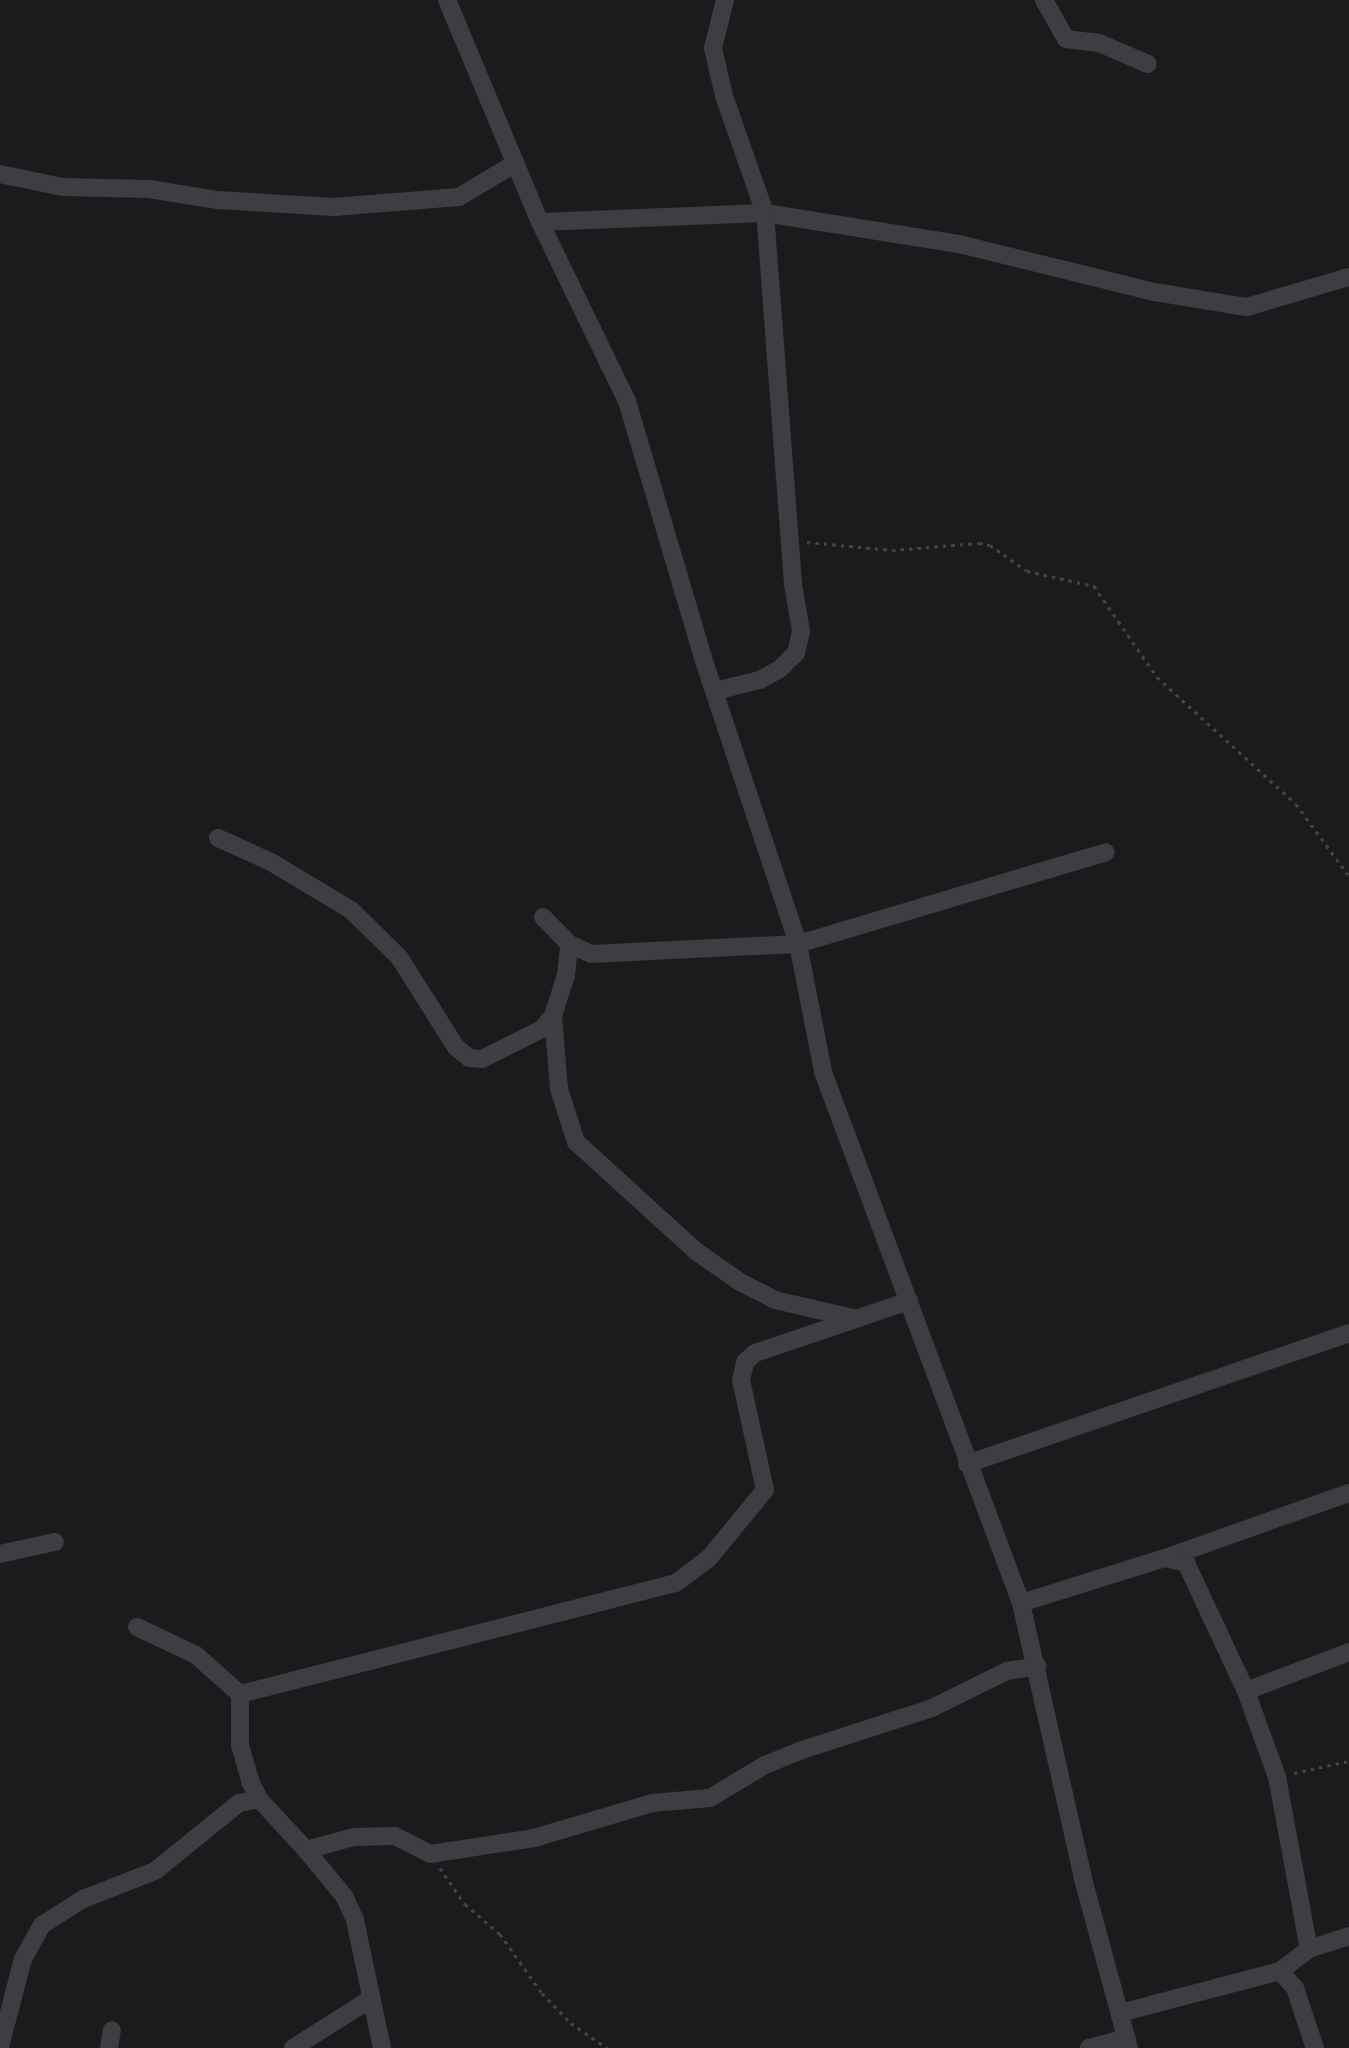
<!DOCTYPE html>
<style>
body{margin:0}
#map{position:relative;width:1349px;height:2048px;overflow:hidden;background:#1b1b1d;font-family:Montserrat,sans-serif}
div>[style]{position:absolute}
.path>*{height:2.5px;margin-top:-1.25px;transform-origin:0;background:repeating-linear-gradient(90deg,#424548 0 3.5px,transparent 0 8.5px)}
.minor>*{height:18px;margin:-9px;padding:0 9px;transform-origin:9px;border-radius:9px;background:#3c3e41}
span{translate:-50% -50%;white-space:nowrap;text-align:center;line-height:1.15;-webkit-text-stroke:7px #161618;paint-order:stroke}
</style>
<div id="map">
<div class="path">
<i style="left:807px;top:542px;width:85px;rotate:5.4deg"></i>
<i style="left:892px;top:550px;width:87px;rotate:-4.6deg"></i>
<i style="left:979px;top:543px;width:11px;rotate:10deg"></i>
<i style="left:990px;top:545px;width:45px;rotate:35.1deg"></i>
<i style="left:1027px;top:571px;width:69px;rotate:12.6deg"></i>
<i style="left:1094px;top:586px;width:111px;rotate:55.3deg"></i>
<i style="left:1157px;top:677px;width:188px;rotate:42.4deg"></i>
<i style="left:1296px;top:804px;width:89px;rotate:53.6deg"></i>
<i style="left:1294px;top:1773px;width:56px;rotate:-12.3deg"></i>
<i style="left:440px;top:1868px;width:44px;rotate:55.2deg"></i>
<i style="left:465px;top:1904px;width:46px;rotate:40.6deg"></i>
<i style="left:500px;top:1934px;width:72px;rotate:54.6deg"></i>
<i style="left:542px;top:1993px;width:42px;rotate:46deg"></i>
<i style="left:571px;top:2023px;width:44px;rotate:34.8deg"></i>
</div>
<div class="minor">
<i style="left:447px;top:0;width:241px;rotate:67.3deg"></i>
<i style="left:540px;top:222px;width:199px;rotate:64.1deg"></i>
<i style="left:627px;top:401px;width:268px;rotate:73.5deg"></i>
<i style="left:703px;top:658px;width:301px;rotate:71.6deg"></i>
<i style="left:798px;top:944px;width:130px;rotate:78.9deg"></i>
<i style="left:823px;top:1072px;width:567px;rotate:69.55deg"></i>
<i style="left:1021px;top:1603px;width:283px;rotate:77.3deg"></i>
<i style="left:1083px;top:1879px;width:175px;rotate:74.8deg"></i>
<i style="left:1044px;top:0;width:45px;rotate:60.6deg"></i>
<i style="left:1066px;top:39px;width:33px;rotate:7deg"></i>
<i style="left:1099px;top:43px;width:53px;rotate:23.2deg"></i>
<i style="left:0;top:174px;width:64px;rotate:11.7deg"></i>
<i style="left:63px;top:187px;width:86px;rotate:1.3deg"></i>
<i style="left:149px;top:189px;width:70px;rotate:9.1deg"></i>
<i style="left:218px;top:200px;width:116px;rotate:3.5deg"></i>
<i style="left:334px;top:207px;width:125px;rotate:-4.6deg"></i>
<i style="left:459px;top:197px;width:66px;rotate:-30.8deg"></i>
<i style="left:540px;top:222px;width:225px;rotate:-2.3deg"></i>
<i style="left:765px;top:213px;width:196px;rotate:9.1deg"></i>
<i style="left:959px;top:244px;width:202px;rotate:13.8deg"></i>
<i style="left:1155px;top:292px;width:93px;rotate:9.3deg"></i>
<i style="left:1247px;top:307px;width:106px;rotate:-16.4deg"></i>
<i style="left:715px;top:691px;width:46px;rotate:-13.7deg"></i>
<i style="left:760px;top:680px;width:23px;rotate:-29deg"></i>
<i style="left:780px;top:669px;width:23px;rotate:-45deg"></i>
<i style="left:796px;top:653px;width:23px;rotate:-77deg"></i>
<i style="left:801px;top:631px;width:48px;rotate:-99.7deg"></i>
<i style="left:793px;top:584px;width:372px;rotate:-94.3deg"></i>
<i style="left:765px;top:213px;width:124px;rotate:-109.3deg"></i>
<i style="left:724px;top:96px;width:49px;rotate:-102.9deg"></i>
<i style="left:713px;top:48px;width:49px;rotate:-76deg"></i>
<i style="left:218px;top:838px;width:58px;rotate:24.4deg"></i>
<i style="left:271px;top:862px;width:93px;rotate:31deg"></i>
<i style="left:351px;top:910px;width:67px;rotate:44.4deg"></i>
<i style="left:399px;top:957px;width:107px;rotate:57.7deg"></i>
<i style="left:456px;top:1047px;width:17px;rotate:40deg"></i>
<i style="left:469px;top:1058px;width:13px;rotate:4deg"></i>
<i style="left:482px;top:1059px;width:67px;rotate:-26.6deg"></i>
<i style="left:542px;top:1029px;width:17px;rotate:-50deg"></i>
<i style="left:553px;top:1016px;width:43px;rotate:-72.4deg"></i>
<i style="left:566px;top:975px;width:31px;rotate:-84deg"></i>
<i style="left:543px;top:917px;width:37px;rotate:46deg"></i>
<i style="left:569px;top:944px;width:24px;rotate:24deg"></i>
<i style="left:591px;top:954px;width:207px;rotate:-2.8deg"></i>
<i style="left:798px;top:944px;width:321px;rotate:-16.6deg"></i>
<i style="left:553px;top:1016px;width:73px;rotate:85.3deg"></i>
<i style="left:559px;top:1089px;width:56px;rotate:72.2deg"></i>
<i style="left:576px;top:1142px;width:164px;rotate:42.3deg"></i>
<i style="left:697px;top:1252px;width:52px;rotate:34.9deg"></i>
<i style="left:740px;top:1282px;width:39px;rotate:27deg"></i>
<i style="left:775px;top:1300px;width:80px;rotate:13deg"></i>
<i style="left:967px;top:1464px;width:404px;rotate:-18.9deg"></i>
<i style="left:0;top:1554px;width:56px;rotate:-12.3deg"></i>
<i style="left:1165px;top:1558px;width:195px;rotate:-19.5deg"></i>
<i style="left:1021px;top:1603px;width:151px;rotate:-17.4deg"></i>
<i style="left:1165px;top:1558px;width:22px;rotate:13deg"></i>
<i style="left:1186px;top:1563px;width:141px;rotate:64.9deg"></i>
<i style="left:1246px;top:1691px;width:91px;rotate:70.2deg"></i>
<i style="left:1277px;top:1777px;width:175px;rotate:79.5deg"></i>
<i style="left:1309px;top:1949px;width:36px;rotate:143deg"></i>
<i style="left:1280px;top:1971px;width:165px;rotate:165.3deg"></i>
<i style="left:137px;top:1627px;width:65px;rotate:25.4deg"></i>
<i style="left:196px;top:1655px;width:59px;rotate:41.6deg"></i>
<i style="left:240px;top:1694px;width:450px;rotate:-14.3deg"></i>
<i style="left:676px;top:1583px;width:41px;rotate:-37.1deg"></i>
<i style="left:709px;top:1558px;width:88px;rotate:-50.5deg"></i>
<i style="left:765px;top:1490px;width:113px;rotate:-102.3deg"></i>
<i style="left:741px;top:1380px;width:18px;rotate:-77deg"></i>
<i style="left:745px;top:1362px;width:13px;rotate:-42deg"></i>
<i style="left:755px;top:1353px;width:163px;rotate:-18.7deg"></i>
<i style="left:1246px;top:1691px;width:110px;rotate:-20.7deg"></i>
<i style="left:240px;top:1694px;width:51px;rotate:90deg"></i>
<i style="left:240px;top:1745px;width:40px;rotate:74deg"></i>
<i style="left:251px;top:1783px;width:18px;rotate:63deg"></i>
<i style="left:259px;top:1799px;width:69px;rotate:47.3deg"></i>
<i style="left:306px;top:1850px;width:50px;rotate:-15.2deg"></i>
<i style="left:354px;top:1837px;width:41px;rotate:-1.4deg"></i>
<i style="left:395px;top:1836px;width:39px;rotate:27deg"></i>
<i style="left:430px;top:1854px;width:105px;rotate:-8.7deg"></i>
<i style="left:534px;top:1838px;width:123px;rotate:-16.5deg"></i>
<i style="left:652px;top:1803px;width:58px;rotate:-4.9deg"></i>
<i style="left:710px;top:1798px;width:64px;rotate:-31deg"></i>
<i style="left:765px;top:1765px;width:37px;rotate:-22deg"></i>
<i style="left:799px;top:1751px;width:140px;rotate:-17.9deg"></i>
<i style="left:932px;top:1708px;width:84px;rotate:-26.3deg"></i>
<i style="left:1007px;top:1671px;width:31px;rotate:-9deg"></i>
<i style="left:306px;top:1850px;width:60px;rotate:50.4deg"></i>
<i style="left:344px;top:1896px;width:26px;rotate:65deg"></i>
<i style="left:355px;top:1920px;width:131px;rotate:78.1deg"></i>
<i style="left:1309px;top:1949px;width:42px;rotate:-18deg"></i>
<i style="left:1280px;top:1971px;width:23px;rotate:49deg"></i>
<i style="left:1295px;top:1988px;width:63px;rotate:71.6deg"></i>
<i style="left:0;top:2047px;width:91px;rotate:-75.4deg"></i>
<i style="left:23px;top:1959px;width:39px;rotate:-61deg"></i>
<i style="left:42px;top:1925px;width:49px;rotate:-32.4deg"></i>
<i style="left:83px;top:1899px;width:77px;rotate:-21.3deg"></i>
<i style="left:155px;top:1871px;width:108px;rotate:-39deg"></i>
<i style="left:239px;top:1803px;width:20px;rotate:-11deg"></i>
<i style="left:109px;top:2048px;width:18px;rotate:-81deg"></i>
<i style="left:293px;top:2048px;width:90px;rotate:-32.3deg"></i>
<i style="left:1089px;top:2048px;width:39px;rotate:-15deg"></i>
</div>
</div>
